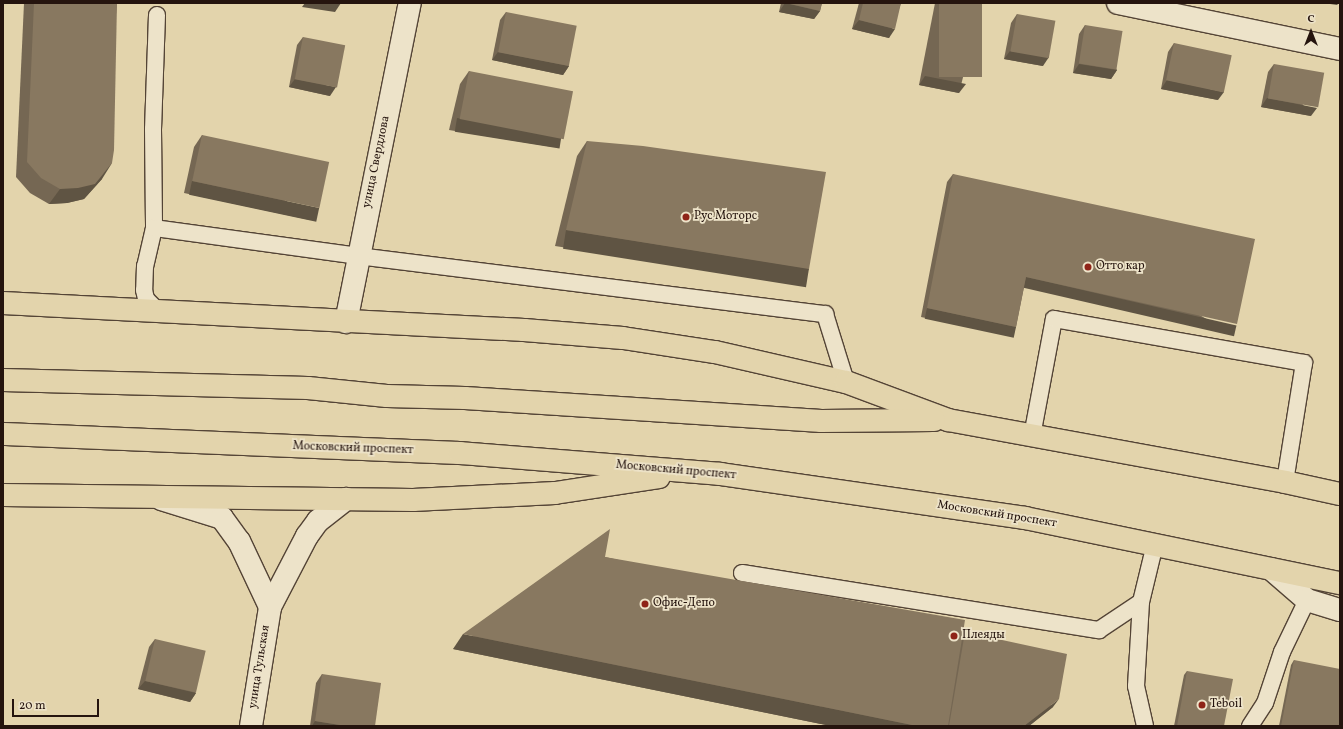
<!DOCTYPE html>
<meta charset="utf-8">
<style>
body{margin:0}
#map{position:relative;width:1343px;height:729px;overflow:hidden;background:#e3d4ac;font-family:Vollkorn,serif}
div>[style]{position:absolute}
.roads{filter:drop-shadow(1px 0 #544436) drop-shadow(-1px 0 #544436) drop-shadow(0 1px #544436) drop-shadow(0 -1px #544436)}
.lane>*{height:16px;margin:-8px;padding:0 8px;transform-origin:8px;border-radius:8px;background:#ede3c9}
.street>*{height:22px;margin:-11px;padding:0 11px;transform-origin:11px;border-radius:11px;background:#ede3c9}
.secondary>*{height:22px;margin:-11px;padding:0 11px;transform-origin:11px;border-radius:11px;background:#ede3c9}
.primary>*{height:22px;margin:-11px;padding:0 11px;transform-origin:11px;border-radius:11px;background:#e3d4ac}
.wall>*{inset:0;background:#756753}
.shaded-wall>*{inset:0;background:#5f5443;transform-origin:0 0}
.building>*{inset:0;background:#887860;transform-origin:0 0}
.dots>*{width:11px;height:11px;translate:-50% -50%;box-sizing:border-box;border:2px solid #ede3c9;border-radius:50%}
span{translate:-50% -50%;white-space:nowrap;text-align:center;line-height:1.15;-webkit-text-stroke:3.5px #ede3c9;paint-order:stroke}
.street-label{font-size:12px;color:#25140e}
.poi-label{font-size:12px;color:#25140e}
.left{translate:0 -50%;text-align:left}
.frame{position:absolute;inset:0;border:4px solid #25140e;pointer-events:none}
.north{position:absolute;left:1291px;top:12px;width:40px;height:40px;-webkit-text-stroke:3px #ede3c9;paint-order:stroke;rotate:0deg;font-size:11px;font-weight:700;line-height:16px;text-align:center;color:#25140e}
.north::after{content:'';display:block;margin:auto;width:14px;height:18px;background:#25140e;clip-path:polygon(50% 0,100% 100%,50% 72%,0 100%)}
.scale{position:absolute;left:12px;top:699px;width:87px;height:18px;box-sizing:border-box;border:2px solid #25140e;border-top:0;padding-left:5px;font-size:12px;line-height:14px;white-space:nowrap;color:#25140e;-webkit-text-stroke:3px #ede3c9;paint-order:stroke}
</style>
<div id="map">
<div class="roads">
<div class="lane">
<i style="left:157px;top:15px;width:114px;rotate:92deg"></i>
<i style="left:153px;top:129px;width:99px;rotate:89.4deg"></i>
<i style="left:154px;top:228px;width:39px;rotate:103deg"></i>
<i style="left:145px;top:266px;width:24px;rotate:92deg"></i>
<i style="left:144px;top:290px;width:9px;rotate:77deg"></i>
<i style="left:146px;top:299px;width:18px;rotate:45deg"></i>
<i style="left:154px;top:228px;width:206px;rotate:7.8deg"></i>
<i style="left:358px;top:256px;width:471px;rotate:7.1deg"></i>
<i style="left:825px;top:314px;width:71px;rotate:72.8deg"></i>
<i style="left:1032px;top:436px;width:119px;rotate:-79.4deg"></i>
<i style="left:1054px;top:319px;width:254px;rotate:10deg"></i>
<i style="left:1304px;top:363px;width:121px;rotate:99.1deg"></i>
<i style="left:742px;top:573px;width:362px;rotate:9.1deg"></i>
<i style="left:1099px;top:630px;width:50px;rotate:-33.7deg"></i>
<i style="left:1141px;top:602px;width:60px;rotate:-76.4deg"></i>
<i style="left:1141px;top:602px;width:84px;rotate:93.4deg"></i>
<i style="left:1136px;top:686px;width:41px;rotate:77.3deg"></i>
<i style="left:1250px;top:726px;width:27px;rotate:-57deg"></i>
<i style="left:1265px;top:703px;width:54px;rotate:-71.6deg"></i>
<i style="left:1282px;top:652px;width:58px;rotate:-64.3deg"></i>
</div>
<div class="street">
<i style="left:1118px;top:3px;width:227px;rotate:11.7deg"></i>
<i style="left:346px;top:322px;width:325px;rotate:-78.7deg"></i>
</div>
<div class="secondary">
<i style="left:161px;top:499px;width:64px;rotate:17.3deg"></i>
<i style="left:222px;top:518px;width:29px;rotate:54deg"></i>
<i style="left:239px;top:541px;width:73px;rotate:64.8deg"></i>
<i style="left:1271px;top:569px;width:48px;rotate:40.7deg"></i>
<i style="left:1307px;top:600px;width:34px;rotate:17deg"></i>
<i style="left:251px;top:726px;width:121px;rotate:-80.9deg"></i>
<i style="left:270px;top:607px;width:80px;rotate:-62.5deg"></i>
<i style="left:307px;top:536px;width:19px;rotate:-54deg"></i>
<i style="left:318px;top:521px;width:36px;rotate:-38deg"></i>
</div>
<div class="primary">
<i style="left:3px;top:303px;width:522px;rotate:2.97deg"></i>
<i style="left:524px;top:330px;width:99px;rotate:4.6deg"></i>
<i style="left:623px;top:338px;width:93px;rotate:8.7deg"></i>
<i style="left:715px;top:352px;width:134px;rotate:12.9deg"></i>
<i style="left:846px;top:382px;width:109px;rotate:20.4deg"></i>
<i style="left:948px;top:420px;width:343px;rotate:10.4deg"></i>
<i style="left:1285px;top:482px;width:56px;rotate:12.3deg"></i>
<i style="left:3px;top:380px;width:305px;rotate:1.5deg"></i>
<i style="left:308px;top:388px;width:79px;rotate:5.8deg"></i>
<i style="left:387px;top:396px;width:78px;rotate:1.5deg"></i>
<i style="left:465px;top:398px;width:357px;rotate:3.7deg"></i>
<i style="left:821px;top:421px;width:113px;rotate:-0.5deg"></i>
<i style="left:3px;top:434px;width:457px;rotate:2.4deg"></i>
<i style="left:460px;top:453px;width:261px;rotate:4.6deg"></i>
<i style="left:720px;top:474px;width:308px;rotate:8.2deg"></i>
<i style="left:1025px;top:518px;width:322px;rotate:11.7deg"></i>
<i style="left:3px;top:495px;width:410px;rotate:0.7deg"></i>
<i style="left:413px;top:500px;width:142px;rotate:-2.8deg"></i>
<i style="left:555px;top:493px;width:105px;rotate:-8.7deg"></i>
</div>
</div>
<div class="wall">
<i style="clip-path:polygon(24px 3px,117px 3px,102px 179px,84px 199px,67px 203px,49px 204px,30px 193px,16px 177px)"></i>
<i style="clip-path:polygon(781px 3px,822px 3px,820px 11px,814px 19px,779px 12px)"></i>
<i style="clip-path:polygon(859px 3px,901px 3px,889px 38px,852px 29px)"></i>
<i style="clip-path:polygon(935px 3px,982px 3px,959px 93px,919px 85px)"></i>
<i style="clip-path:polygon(506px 12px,569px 66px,563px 75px,492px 60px,500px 20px)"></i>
<i style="clip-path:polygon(1017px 14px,1043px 66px,1004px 59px,1011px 23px)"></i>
<i style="clip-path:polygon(1085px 25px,1117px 70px,1111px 79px,1073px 73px,1079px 34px)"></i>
<i style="clip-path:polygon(303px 37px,330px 96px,289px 87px,297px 45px)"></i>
<i style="clip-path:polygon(1174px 43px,1218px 100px,1161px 89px,1168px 52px)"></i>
<i style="clip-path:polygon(1274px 64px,1311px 116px,1261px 107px,1268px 72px)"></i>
<i style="clip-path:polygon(469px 71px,562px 135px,553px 147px,449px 130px,460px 84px)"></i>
<i style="clip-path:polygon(202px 135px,310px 220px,184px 193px,194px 147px)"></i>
<i style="clip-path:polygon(587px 141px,809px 269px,799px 284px,555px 246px,577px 156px)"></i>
<i style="clip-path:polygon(953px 174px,1231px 333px,1024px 287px,1016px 327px,1010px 336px,921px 317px,947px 182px)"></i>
<i style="clip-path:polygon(605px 557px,963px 635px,965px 632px,1053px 707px,1029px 726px,831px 726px,453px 649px)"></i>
<i style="clip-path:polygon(155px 639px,196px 693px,190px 702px,138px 689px,149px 647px)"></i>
<i style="clip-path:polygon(1294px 660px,1340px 726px,1279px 726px,1291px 665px)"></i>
<i style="clip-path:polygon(1187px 671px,1224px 726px,1174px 726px,1184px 675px)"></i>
<i style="clip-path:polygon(322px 674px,375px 726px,310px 726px,316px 683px)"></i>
</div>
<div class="shaded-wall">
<i style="clip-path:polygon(305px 3px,341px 3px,335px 12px,302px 7px)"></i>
<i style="clip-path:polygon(785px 3px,820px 11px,814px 19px,779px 12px)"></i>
<i style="clip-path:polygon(1323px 3px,1339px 3px,1337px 5px)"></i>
<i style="clip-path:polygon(859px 20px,895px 29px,889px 38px,852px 29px)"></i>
<i style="clip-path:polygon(1010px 51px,1049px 57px,1043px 66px,1004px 59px)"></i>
<i style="clip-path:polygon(498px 52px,569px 66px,563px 75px,492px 60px)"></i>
<i style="clip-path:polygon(1079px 64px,1117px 70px,1111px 79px,1073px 73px)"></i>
<i style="clip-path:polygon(925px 76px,966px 84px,959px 93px,919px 85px)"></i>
<i style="clip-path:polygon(295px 79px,336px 87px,330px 96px,289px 87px)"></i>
<i style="clip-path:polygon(1167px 80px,1224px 92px,1218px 100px,1161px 89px)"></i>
<i style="clip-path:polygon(1267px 98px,1317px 108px,1311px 116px,1261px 107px)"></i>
<i style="left:457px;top:118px;width:106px;height:14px;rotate:9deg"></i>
<i style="clip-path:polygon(112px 163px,102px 179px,84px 199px,67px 203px,49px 204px,60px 189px)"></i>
<i style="left:192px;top:181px;width:130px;height:14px;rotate:12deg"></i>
<i style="left:566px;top:230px;width:246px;height:19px;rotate:9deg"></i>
<i style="left:1026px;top:277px;width:216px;height:11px;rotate:13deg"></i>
<i style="left:927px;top:308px;width:91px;height:11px;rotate:12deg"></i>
<i style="clip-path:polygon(463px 634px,917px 726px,831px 726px,453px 649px)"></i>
<i style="clip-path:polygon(145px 681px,196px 693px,190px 702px,138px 689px)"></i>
<i style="clip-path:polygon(1059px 699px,1053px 707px,1029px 726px,1024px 726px)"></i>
<i style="clip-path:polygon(315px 721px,346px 726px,312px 726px)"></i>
</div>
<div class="building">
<i style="clip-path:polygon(34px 3px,117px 3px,114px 150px,112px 163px,95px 184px,78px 188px,60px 189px,41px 178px,27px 162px)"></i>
<i style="clip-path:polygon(786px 3px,822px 3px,820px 11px)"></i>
<i style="clip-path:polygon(863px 3px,901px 3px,895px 29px,859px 20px)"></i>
<i style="left:939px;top:3px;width:43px;height:74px"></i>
<i style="left:506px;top:12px;width:72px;height:41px;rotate:11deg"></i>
<i style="left:1017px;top:14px;width:39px;height:38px;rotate:10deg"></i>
<i style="left:1085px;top:25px;width:38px;height:39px;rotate:9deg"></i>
<i style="left:303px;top:37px;width:43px;height:43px;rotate:11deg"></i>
<i style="left:1174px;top:43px;width:59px;height:38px;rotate:12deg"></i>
<i style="left:1274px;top:64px;width:51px;height:35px;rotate:10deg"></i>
<i style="left:469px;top:71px;width:106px;height:49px;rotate:11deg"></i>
<i style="left:202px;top:135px;width:130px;height:47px;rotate:12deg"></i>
<i style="clip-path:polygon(587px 141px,643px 146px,826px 172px,809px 269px,566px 230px)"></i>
<i style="clip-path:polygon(953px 174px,1255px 239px,1237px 324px,1026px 277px,1016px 327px,927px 308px)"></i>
<i style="clip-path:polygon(610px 529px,605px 557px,965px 620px,948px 726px,917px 726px,463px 634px)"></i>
<i style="clip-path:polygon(965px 632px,1067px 654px,1059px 699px,1024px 726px,949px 726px)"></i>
<i style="left:155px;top:639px;width:52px;height:43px;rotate:13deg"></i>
<i style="clip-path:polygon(1294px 660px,1340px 669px,1340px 726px,1281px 726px)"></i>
<i style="clip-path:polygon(1187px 671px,1233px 679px,1224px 726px,1177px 726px)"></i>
<i style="clip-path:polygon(322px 674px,381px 683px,375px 726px,346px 726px,315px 721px)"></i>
</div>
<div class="dots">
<i style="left:686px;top:217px;background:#8f2418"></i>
<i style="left:1088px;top:267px;background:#8f2418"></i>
<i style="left:645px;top:604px;background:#8f2418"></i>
<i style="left:954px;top:636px;background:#8f2418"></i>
<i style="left:1202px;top:705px;background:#8f2418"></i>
</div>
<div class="street-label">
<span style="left:377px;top:162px;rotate:-78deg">улица Свердлова</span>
<span style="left:353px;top:449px;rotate:2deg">Московский проспект</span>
<span style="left:676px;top:471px;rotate:5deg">Московский проспект</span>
<span style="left:997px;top:515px;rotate:9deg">Московский проспект</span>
<span style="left:260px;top:667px;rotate:-81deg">улица Тульская</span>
</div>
<div class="poi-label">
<span class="left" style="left:694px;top:217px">Рус Моторс</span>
<span class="left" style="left:1096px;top:267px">Отто кар</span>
<span class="left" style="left:653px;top:604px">Офис-Депо</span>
<span class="left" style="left:962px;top:636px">Плеяды</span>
<span class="left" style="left:1210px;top:705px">Teboil</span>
</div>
<div class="frame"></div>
<div class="north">С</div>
<div class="scale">20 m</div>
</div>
